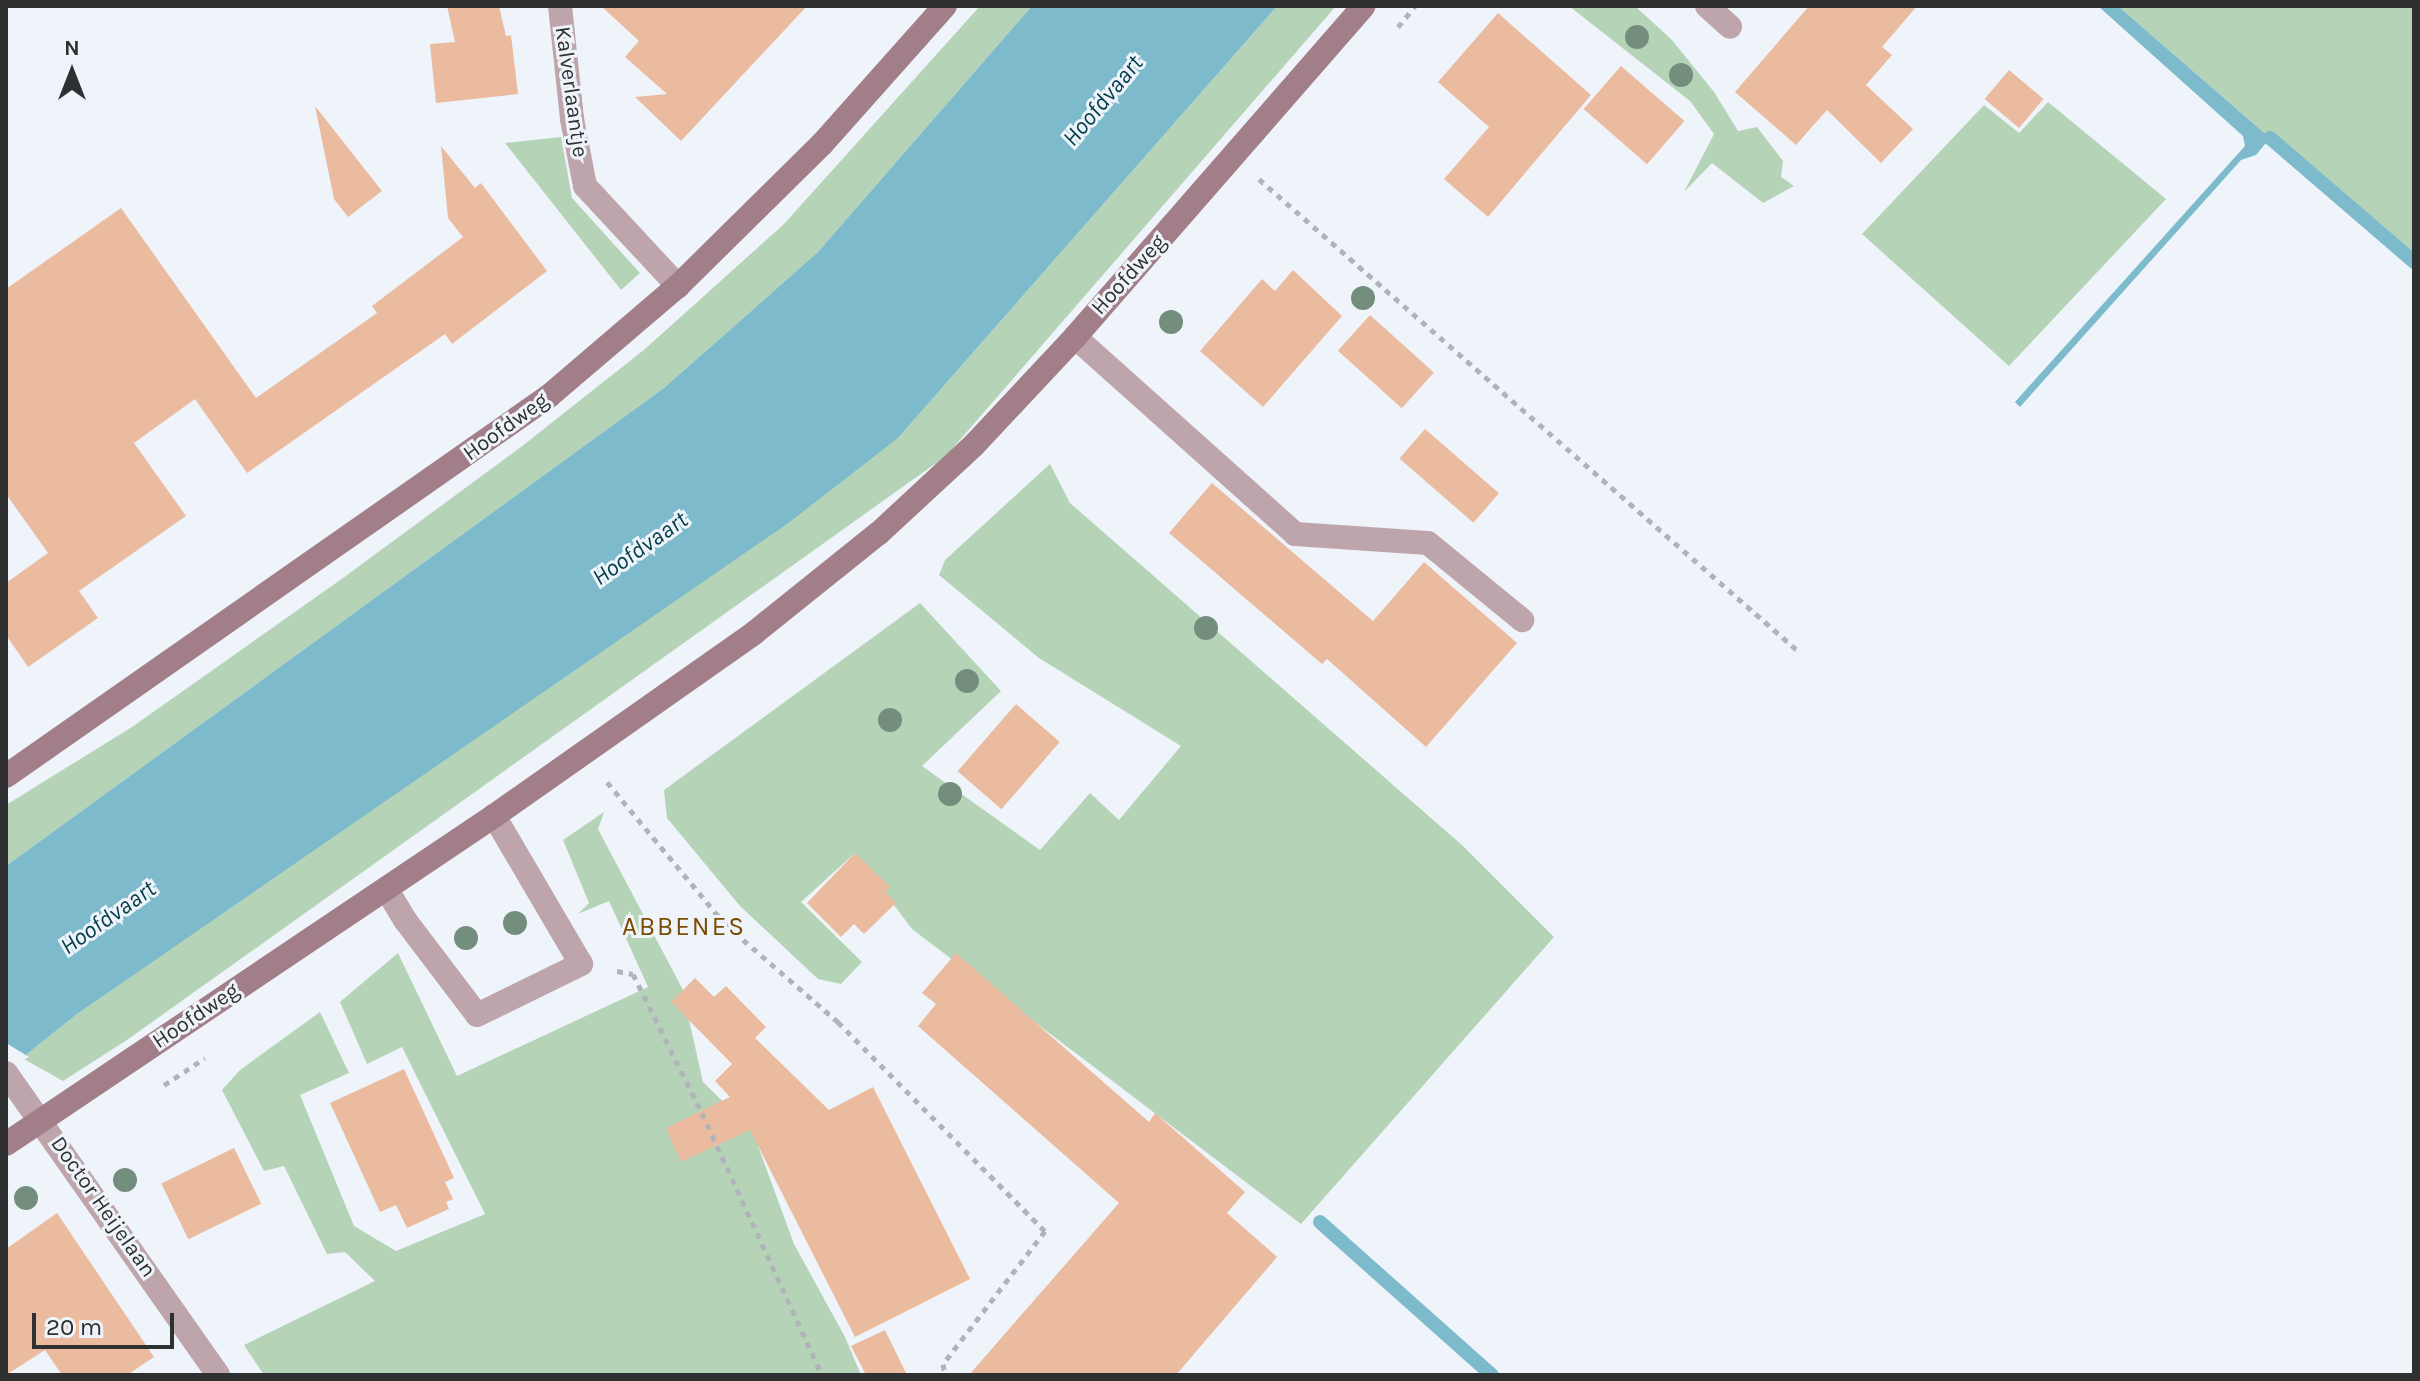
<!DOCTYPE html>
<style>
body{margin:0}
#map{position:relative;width:2420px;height:1381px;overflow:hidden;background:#eff4fb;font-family:Karla,sans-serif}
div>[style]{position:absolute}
.green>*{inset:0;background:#b5d4b7}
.water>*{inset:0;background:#7dbacb}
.pier>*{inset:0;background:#eff4fb}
.stream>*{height:14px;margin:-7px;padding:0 7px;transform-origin:7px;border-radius:7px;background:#7dbacb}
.building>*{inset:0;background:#ebbb9f;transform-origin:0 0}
.path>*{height:5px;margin-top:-2.5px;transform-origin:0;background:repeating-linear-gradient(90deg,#b0b4b9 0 6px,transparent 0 12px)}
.lane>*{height:24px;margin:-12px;padding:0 12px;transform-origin:12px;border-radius:12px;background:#bea5ab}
.street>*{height:24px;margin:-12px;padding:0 12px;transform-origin:12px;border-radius:12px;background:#bea5ab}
.secondary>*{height:24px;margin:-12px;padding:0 12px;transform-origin:12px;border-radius:12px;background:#a27f88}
.trees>*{width:24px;height:24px;margin:-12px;border-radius:50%;background:#748e7e}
span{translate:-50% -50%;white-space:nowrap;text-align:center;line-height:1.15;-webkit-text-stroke:6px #eff4fb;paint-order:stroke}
.street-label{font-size:22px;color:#2e3032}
.water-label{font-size:24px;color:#023d4a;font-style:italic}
.quarter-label{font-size:26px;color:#7b4b01;letter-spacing:2px}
.frame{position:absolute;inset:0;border:8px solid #2e3032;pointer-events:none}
.north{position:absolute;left:32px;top:32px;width:80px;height:80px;-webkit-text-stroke:6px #eff4fb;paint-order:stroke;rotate:0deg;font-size:22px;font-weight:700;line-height:32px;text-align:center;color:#2e3032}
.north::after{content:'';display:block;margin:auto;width:28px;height:36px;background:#2e3032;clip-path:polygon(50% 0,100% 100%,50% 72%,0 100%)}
.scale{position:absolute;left:32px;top:1313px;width:142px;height:36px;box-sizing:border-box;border:4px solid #2e3032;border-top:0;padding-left:10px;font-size:24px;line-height:28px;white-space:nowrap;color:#2e3032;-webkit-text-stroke:6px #eff4fb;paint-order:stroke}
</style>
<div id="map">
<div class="green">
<i style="clip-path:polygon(980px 6px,1032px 6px,818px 252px,664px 388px,6px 866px,6px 805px,132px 727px,343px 578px,521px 447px,645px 349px,784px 224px)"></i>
<i style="clip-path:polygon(1277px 6px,1336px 6px,946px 456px,127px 1040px,63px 1081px,22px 1058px,77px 1014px,898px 438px)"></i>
<i style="clip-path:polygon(1569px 6px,1635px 6px,1672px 40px,1714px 92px,1738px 131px,1757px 127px,1783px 161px,1781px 177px,1794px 186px,1763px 203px,1712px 163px,1684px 192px,1714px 134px,1690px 101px)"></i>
<i style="clip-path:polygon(2118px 6px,2414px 6px,2414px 254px,2270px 138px)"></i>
<i style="clip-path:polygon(2048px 102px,2166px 199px,2009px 366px,1862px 234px,1984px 105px,2019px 133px)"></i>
<i style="clip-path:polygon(561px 137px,572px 198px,640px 273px,621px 290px,505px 143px)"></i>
<i style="clip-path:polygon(1050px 464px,1070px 503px,1463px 846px,1554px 937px,1301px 1224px,912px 929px,855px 853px,801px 902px,862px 962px,841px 984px,818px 979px,740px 906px,667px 818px,664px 790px,920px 603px,1001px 691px,922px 766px,1040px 850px,1090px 793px,1119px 820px,1181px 746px,1039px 658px,939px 575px,945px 560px)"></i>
<i style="clip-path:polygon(604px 812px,598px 829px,682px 988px,703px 1082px,763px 1141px,758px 1146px,794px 1244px,845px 1337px,861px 1375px,264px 1375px,244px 1345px,375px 1281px,345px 1252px,327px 1254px,284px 1166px,264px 1171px,222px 1090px,240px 1070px,320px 1012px,349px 1073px,300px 1095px,354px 1226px,396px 1251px,485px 1214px,402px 1047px,367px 1064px,340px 1002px,398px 953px,457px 1076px,648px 987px,609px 901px,578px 914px,589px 903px,563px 840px)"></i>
</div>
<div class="water">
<i style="clip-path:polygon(1032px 6px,1277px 6px,898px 438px,787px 524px,77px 1014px,22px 1058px,6px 1064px,6px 866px,664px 388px,818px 252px)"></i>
<i style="clip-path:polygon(2098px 6px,2118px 6px,2270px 138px,2256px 155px,2241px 160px,2020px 407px,2015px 402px,2245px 146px,2243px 136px)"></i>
</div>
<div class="pier">
<i style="clip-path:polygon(6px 1043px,29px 1057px,6px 1068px)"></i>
</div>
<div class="stream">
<i style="left:2270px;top:138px;width:190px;rotate:40.7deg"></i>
<i style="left:1320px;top:1222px;width:230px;rotate:41.7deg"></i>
</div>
<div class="building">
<i style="clip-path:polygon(447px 6px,499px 6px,506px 36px,511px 35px,518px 94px,436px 103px,430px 44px,455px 42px)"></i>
<i style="clip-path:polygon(601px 6px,807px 6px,681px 141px,635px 97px,667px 94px,625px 57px,639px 41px)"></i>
<i style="clip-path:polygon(1809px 6px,1917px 6px,1882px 47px,1892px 55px,1866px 85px,1913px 129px,1881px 163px,1827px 110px,1796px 145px,1735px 92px)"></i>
<i style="clip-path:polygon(1498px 13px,1591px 95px,1488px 217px,1444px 179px,1489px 127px,1438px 82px)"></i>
<i style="left:1621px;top:66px;width:84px;height:57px;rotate:41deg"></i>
<i style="left:2009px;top:70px;width:45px;height:38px;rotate:40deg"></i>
<i style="clip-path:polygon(315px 106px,382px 191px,348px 217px,334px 199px)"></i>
<i style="clip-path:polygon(441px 146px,475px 188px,481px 183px,547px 271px,452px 344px,445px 334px,247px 473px,195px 399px,134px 443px,186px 516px,79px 591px,98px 618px,28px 667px,6px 635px,6px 583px,48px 553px,6px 494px,6px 289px,121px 208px,256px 398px,377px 313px,372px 306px,463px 237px,448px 218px)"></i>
<i style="clip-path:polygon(1293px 270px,1342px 316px,1263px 407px,1200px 351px,1262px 279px,1275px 291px)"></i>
<i style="left:1370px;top:315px;width:86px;height:48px;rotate:42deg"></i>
<i style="left:1425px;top:429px;width:98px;height:39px;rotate:41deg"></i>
<i style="clip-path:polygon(1212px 483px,1373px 621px,1424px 562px,1517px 643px,1426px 747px,1327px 659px,1322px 664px,1169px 533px)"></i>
<i style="left:1016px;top:704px;width:58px;height:89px;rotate:41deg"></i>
<i style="clip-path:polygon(855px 853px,890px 887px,885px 892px,896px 903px,864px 934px,854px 924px,841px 937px,807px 903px)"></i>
<i style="clip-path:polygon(956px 953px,1149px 1122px,1155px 1113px,1245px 1192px,1227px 1213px,1277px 1257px,1176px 1375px,969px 1375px,1119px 1203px,918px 1026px,936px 1004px,922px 993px)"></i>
<i style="clip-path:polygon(695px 978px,714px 997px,726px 986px,766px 1027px,755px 1038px,829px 1110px,873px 1087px,970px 1279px,855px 1337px,750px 1130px,681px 1162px,666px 1128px,730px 1097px,715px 1081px,732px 1064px,671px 1002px)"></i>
<i style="clip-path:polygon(404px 1069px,454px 1178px,445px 1182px,453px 1199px,446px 1202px,449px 1209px,407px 1228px,396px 1205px,380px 1212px,330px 1103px)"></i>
<i style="left:234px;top:1148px;width:62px;height:81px;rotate:64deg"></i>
<i style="clip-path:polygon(57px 1213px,154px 1357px,127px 1375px,62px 1375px,45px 1350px,6px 1375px,6px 1249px)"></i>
<i style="clip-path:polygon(885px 1330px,907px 1375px,866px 1375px,851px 1346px)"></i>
</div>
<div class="path">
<i style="left:1398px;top:27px;width:27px;rotate:-51deg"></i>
<i style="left:1259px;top:179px;width:715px;rotate:41.2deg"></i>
<i style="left:607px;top:782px;width:185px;rotate:50.3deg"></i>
<i style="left:725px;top:924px;width:150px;rotate:40.9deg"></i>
<i style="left:838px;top:1022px;width:294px;rotate:45.3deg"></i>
<i style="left:1045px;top:1231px;width:168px;rotate:127.5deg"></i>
<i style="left:943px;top:1364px;width:11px;rotate:80deg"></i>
<i style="left:617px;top:971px;width:16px;rotate:11deg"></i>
<i style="left:633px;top:974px;width:155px;rotate:63.6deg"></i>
<i style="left:702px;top:1113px;width:288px;rotate:65.4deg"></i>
<i style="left:164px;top:1085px;width:49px;rotate:-33.4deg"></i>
</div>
<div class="lane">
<i style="left:1707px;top:6px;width:31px;rotate:42deg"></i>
<i style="left:1075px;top:337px;width:295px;rotate:41.8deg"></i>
<i style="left:1295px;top:534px;width:133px;rotate:3.9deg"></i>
<i style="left:1428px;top:543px;width:122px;rotate:39.3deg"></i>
<i style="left:387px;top:890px;width:35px;rotate:59deg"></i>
<i style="left:405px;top:920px;width:119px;rotate:52.8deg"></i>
<i style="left:477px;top:1015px;width:116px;rotate:-26.1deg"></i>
<i style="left:581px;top:964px;width:172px;rotate:-120.4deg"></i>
</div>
<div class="street">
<i style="left:560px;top:6px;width:114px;rotate:83.9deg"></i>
<i style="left:572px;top:119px;width:68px;rotate:79deg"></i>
<i style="left:585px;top:186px;width:137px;rotate:47.1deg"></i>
<i style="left:6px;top:1073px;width:369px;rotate:54.9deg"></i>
</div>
<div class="secondary">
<i style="left:6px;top:776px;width:663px;rotate:-34.98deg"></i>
<i style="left:549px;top:396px;width:170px;rotate:-40.5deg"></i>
<i style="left:678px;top:286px;width:202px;rotate:-44.6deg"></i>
<i style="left:822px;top:144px;width:185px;rotate:-48.3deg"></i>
<i style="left:6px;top:1144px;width:588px;rotate:-33.91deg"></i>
<i style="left:494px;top:816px;width:318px;rotate:-35.1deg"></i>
<i style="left:754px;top:633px;width:160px;rotate:-38.7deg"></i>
<i style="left:879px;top:533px;width:129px;rotate:-42.8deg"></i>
<i style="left:974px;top:445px;width:148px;rotate:-46.9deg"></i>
<i style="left:1075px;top:337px;width:439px;rotate:-48.9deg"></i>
</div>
<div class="trees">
<i style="left:1637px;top:37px"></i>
<i style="left:1681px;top:75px"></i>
<i style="left:1363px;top:298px"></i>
<i style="left:1171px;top:322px"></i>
<i style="left:1206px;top:628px"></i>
<i style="left:967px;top:681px"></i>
<i style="left:890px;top:720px"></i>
<i style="left:950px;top:794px"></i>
<i style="left:515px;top:923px"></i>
<i style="left:466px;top:938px"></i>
<i style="left:125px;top:1180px"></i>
<i style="left:26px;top:1198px"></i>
</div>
<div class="street-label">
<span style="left:571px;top:92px;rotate:82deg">Kalverlaantje</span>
<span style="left:1129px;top:275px;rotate:-48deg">Hoofdweg</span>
<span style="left:506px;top:427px;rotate:-36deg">Hoofdweg</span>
<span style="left:196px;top:1016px;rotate:-34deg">Hoofdweg</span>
<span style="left:103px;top:1207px;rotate:55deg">Doctor Heijelaan</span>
</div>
<div class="water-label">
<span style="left:1103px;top:101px;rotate:-50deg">Hoofdvaart</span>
<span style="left:640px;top:549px;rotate:-35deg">Hoofdvaart</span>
<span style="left:108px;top:918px;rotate:-35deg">Hoofdvaart</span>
</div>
<div class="quarter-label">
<span style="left:684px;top:927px">ABBENES</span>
</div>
<div class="frame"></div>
<div class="north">N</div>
<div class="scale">20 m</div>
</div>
